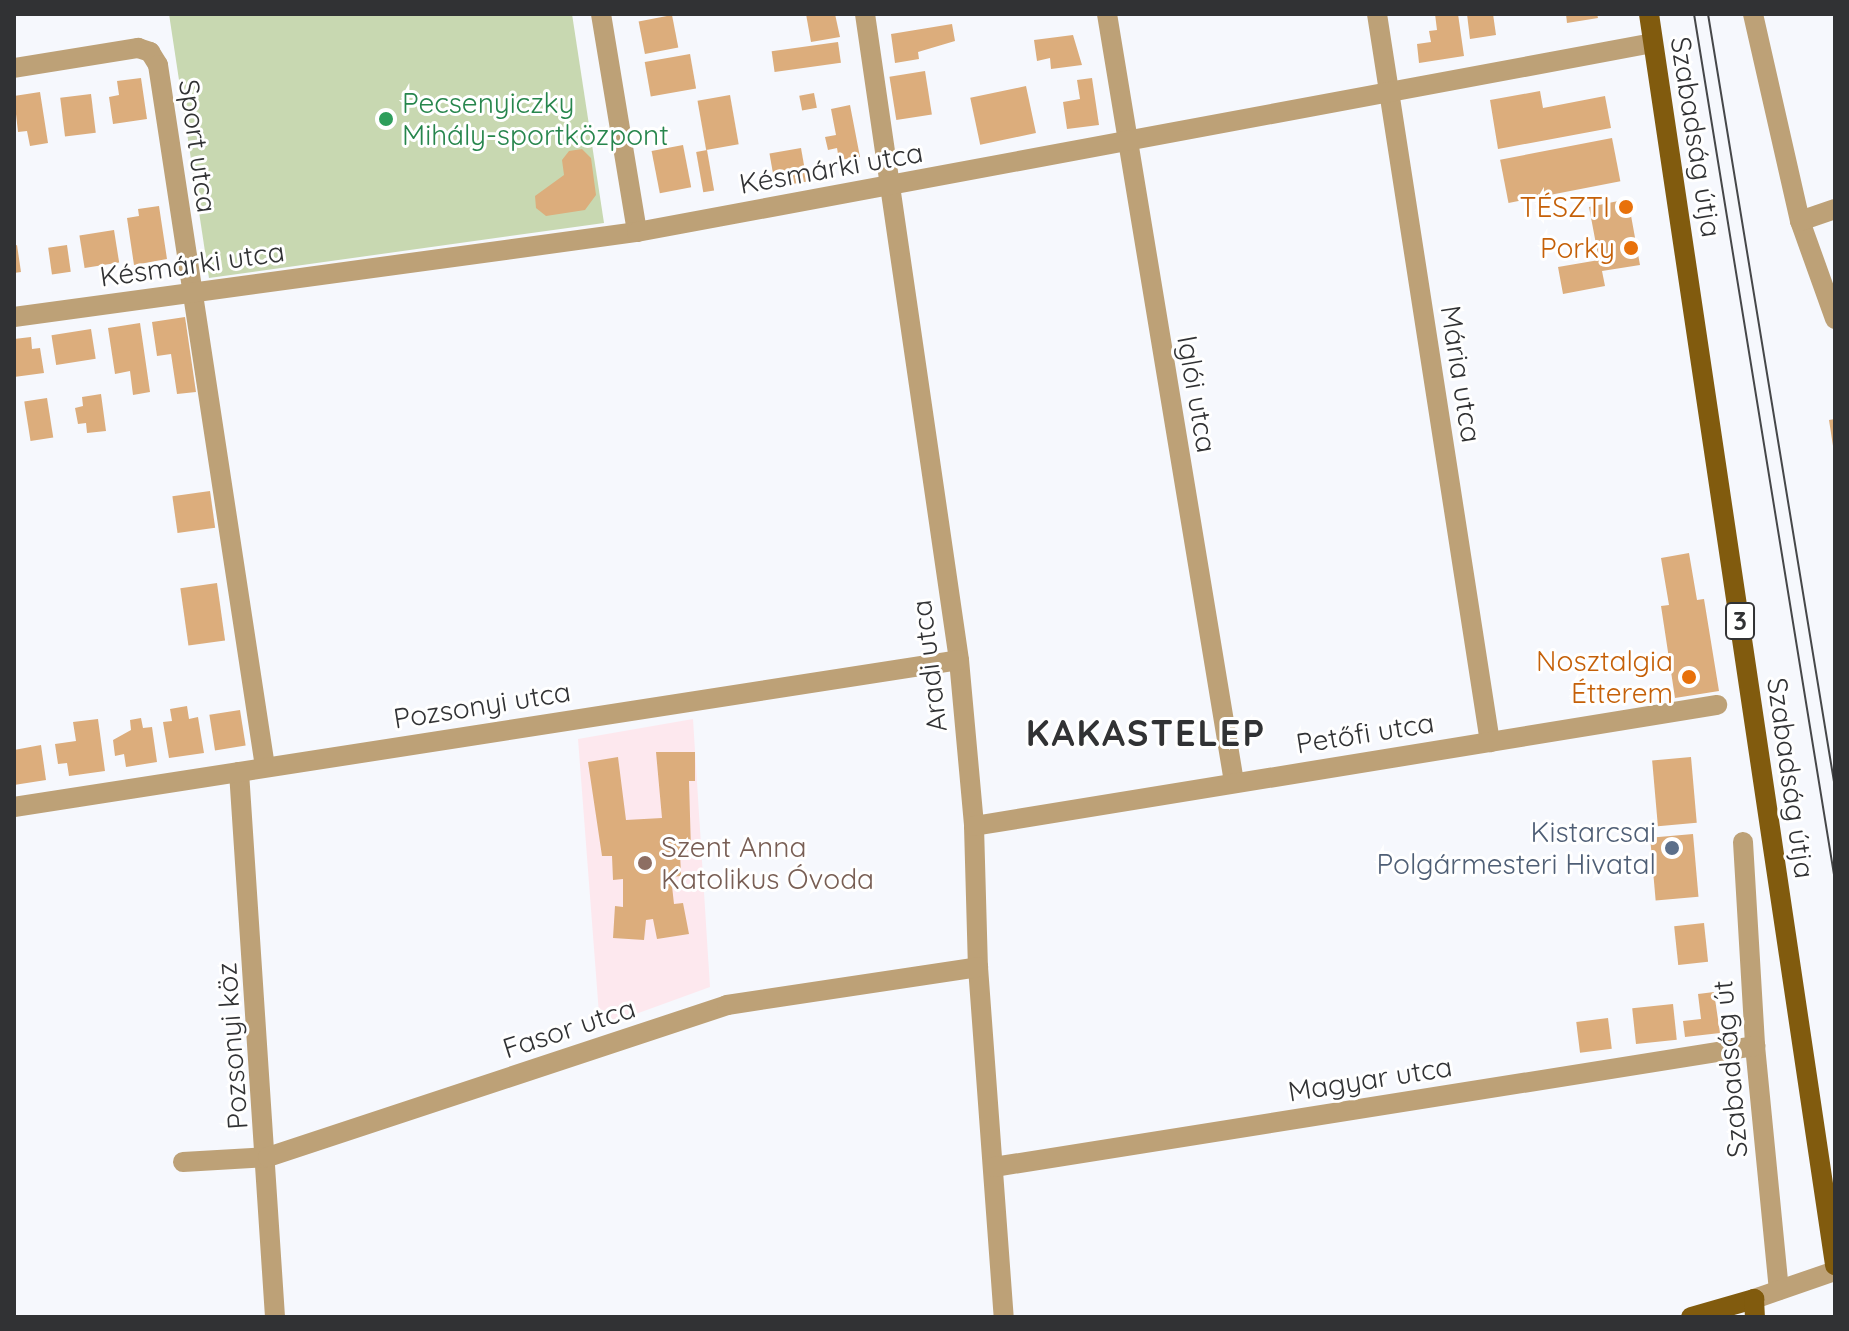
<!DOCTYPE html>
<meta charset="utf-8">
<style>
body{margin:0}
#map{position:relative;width:1849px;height:1331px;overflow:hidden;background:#f6f8fd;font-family:Quicksand,sans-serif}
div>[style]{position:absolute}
.education>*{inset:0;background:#fde8ee}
.green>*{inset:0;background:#c8d8b1}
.building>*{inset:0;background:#dcad7c;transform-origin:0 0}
.minor>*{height:20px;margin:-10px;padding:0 10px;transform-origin:10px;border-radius:10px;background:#bda177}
.major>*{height:20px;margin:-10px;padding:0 10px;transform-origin:10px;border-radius:10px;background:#815b0e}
.tram>*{height:2px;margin:-1px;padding:0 1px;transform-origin:1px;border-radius:1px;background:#464749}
.dots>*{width:22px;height:22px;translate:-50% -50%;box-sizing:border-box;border:4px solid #fff;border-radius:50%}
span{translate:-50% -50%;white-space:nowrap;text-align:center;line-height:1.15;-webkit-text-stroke:6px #fff;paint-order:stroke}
.shield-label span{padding:2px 6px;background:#fff;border:2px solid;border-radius:6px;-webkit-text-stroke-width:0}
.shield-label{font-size:26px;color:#313234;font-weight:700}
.leisure-label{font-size:28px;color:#27864d}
.left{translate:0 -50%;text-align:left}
.street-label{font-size:28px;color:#313234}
.food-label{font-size:28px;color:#c56008}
.right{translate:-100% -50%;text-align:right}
.service-label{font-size:28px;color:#4e5e75}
.education-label{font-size:28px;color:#785e54}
.district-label{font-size:36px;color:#313234;font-weight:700;letter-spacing:2px}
.frame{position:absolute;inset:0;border:16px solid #313234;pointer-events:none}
</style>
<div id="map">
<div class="education">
<i style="clip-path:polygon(693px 719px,710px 987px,600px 1027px,578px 739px)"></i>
</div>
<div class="green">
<i style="clip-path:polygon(169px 14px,572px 14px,604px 223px,209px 278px)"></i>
</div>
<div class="building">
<i style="clip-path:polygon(806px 14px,835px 14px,840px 37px,811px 42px)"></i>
<i style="clip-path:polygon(1435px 14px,1458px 14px,1464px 56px,1419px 63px,1417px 44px,1431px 42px,1429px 31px,1437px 30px)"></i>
<i style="clip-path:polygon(1467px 14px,1493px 14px,1496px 35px,1470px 39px)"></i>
<i style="clip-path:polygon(1566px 14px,1597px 14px,1598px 18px,1567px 23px)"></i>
<i style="left:672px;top:15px;width:33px;height:34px;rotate:79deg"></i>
<i style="clip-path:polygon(952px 24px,955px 41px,918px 52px,919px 59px,895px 63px,891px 34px)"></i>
<i style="clip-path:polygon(1073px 35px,1082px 65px,1051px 69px,1050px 58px,1037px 61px,1034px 40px)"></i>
<i style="left:838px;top:42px;width:21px;height:67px;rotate:82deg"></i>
<i style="left:690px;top:54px;width:35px;height:46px;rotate:80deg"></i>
<i style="left:925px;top:71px;width:44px;height:36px;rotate:81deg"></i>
<i style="clip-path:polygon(141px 78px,147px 119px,113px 124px,109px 97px,119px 95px,117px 81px)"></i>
<i style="clip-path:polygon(1092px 78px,1099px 125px,1067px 129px,1063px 102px,1080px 99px,1077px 80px)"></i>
<i style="left:1026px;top:86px;width:48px;height:57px;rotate:78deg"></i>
<i style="clip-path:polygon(1540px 91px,1543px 108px,1605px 96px,1611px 128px,1498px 149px,1490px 100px)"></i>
<i style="clip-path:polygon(40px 92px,48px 143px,30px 146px,27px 131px,18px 132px,14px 96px)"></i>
<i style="left:814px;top:93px;width:15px;height:15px;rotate:79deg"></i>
<i style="left:91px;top:94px;width:39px;height:31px;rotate:83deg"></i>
<i style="left:730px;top:95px;width:50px;height:33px;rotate:80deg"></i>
<i style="clip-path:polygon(850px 105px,860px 157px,839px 160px,837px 148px,828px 150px,825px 137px,836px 135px,831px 109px)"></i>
<i style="left:1612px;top:138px;width:44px;height:114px;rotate:79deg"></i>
<i style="left:683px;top:145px;width:43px;height:32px;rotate:79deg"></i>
<i style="left:801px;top:148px;width:34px;height:32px;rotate:80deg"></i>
<i style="clip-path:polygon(582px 149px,591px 158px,596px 195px,585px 210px,546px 216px,536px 208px,535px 196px,564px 175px,562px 160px,569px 151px)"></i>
<i style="left:707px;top:150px;width:41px;height:11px;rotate:80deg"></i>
<i style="clip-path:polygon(1628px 199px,1640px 265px,1602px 271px,1605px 286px,1563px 294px,1558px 267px,1599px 260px,1589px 207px)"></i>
<i style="clip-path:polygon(159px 206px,167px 259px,134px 265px,127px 218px,139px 216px,138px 209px)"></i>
<i style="left:114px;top:230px;width:33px;height:35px;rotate:81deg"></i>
<i style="clip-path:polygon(17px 245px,21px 272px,14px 273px,14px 246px)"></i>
<i style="left:67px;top:245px;width:27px;height:19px;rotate:82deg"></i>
<i style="clip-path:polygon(185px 317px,196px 392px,177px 394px,171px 354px,157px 356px,152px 322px)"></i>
<i style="clip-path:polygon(140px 323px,150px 392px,133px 395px,130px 371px,115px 374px,108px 328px)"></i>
<i style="left:91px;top:329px;width:30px;height:40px;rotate:81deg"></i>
<i style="clip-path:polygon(31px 337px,32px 349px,40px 348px,44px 373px,14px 377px,14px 339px)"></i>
<i style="clip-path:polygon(101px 394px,106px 431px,87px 433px,86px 423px,78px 424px,75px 408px,83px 406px,82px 397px)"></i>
<i style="left:47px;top:398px;width:40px;height:23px;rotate:81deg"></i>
<i style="clip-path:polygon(1835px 419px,1835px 446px,1833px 446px,1829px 420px)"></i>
<i style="left:210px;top:491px;width:37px;height:38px;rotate:82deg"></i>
<i style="clip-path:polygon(1689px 553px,1697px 600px,1704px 599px,1719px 691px,1675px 698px,1661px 606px,1669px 605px,1661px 558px)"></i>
<i style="left:217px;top:583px;width:58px;height:37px;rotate:82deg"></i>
<i style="clip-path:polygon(187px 706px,189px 719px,198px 717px,204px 753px,169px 758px,163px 722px,172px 721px,170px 709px)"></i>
<i style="left:240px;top:710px;width:36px;height:31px;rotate:81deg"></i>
<i style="clip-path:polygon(141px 718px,143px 728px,152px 727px,157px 762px,126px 767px,124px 754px,115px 756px,113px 740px,131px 730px,130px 720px)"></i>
<i style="clip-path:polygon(98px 719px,105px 771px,69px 776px,67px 763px,58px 764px,55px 744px,76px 741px,73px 722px)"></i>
<i style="clip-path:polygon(41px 745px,46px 780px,14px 785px,14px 750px)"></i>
<i style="clip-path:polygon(656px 752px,695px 752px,695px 781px,689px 781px,691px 850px,680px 852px,681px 876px,671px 877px,674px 904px,683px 903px,689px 934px,657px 939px,653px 919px,646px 920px,644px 940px,613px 938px,615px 906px,623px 907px,623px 879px,613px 880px,612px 856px,602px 856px,588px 762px,618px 757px,626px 820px,662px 818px)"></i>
<i style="left:1691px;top:757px;width:66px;height:39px;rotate:85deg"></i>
<i style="left:1693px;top:834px;width:63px;height:43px;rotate:85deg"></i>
<i style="left:1704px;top:923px;width:39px;height:30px;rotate:84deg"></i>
<i style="clip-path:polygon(1714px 992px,1720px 1033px,1685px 1037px,1683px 1021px,1701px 1019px,1698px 994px)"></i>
<i style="left:1673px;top:1004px;width:36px;height:41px;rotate:84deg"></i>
<i style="left:1608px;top:1018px;width:31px;height:32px;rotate:83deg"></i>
</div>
<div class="minor">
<i style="left:601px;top:14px;width:221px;rotate:80.6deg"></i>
<i style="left:865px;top:14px;width:653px;rotate:81.72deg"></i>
<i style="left:959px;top:660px;width:167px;rotate:84.8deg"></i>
<i style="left:974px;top:826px;width:141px;rotate:88.4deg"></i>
<i style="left:978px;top:967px;width:351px;rotate:85.8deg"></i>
<i style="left:1107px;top:14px;width:778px;rotate:80.61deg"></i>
<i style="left:1377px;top:14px;width:737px;rotate:81.18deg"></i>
<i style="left:1753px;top:14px;width:212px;rotate:77.2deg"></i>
<i style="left:1800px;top:221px;width:104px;rotate:70.3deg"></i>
<i style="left:14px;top:68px;width:126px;rotate:-9.2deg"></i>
<i style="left:138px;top:48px;width:13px;rotate:18deg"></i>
<i style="left:150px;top:52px;width:15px;rotate:58deg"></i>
<i style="left:158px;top:65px;width:710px;rotate:81.33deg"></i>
<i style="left:1800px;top:221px;width:37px;rotate:-19deg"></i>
<i style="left:14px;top:317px;width:629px;rotate:-7.77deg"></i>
<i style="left:637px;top:232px;width:1033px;rotate:-10.54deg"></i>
<i style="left:239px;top:772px;width:546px;rotate:86.22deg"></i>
<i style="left:14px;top:807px;width:956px;rotate:-8.84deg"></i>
<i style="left:974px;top:826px;width:753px;rotate:-9.25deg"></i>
<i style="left:1743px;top:842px;width:204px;rotate:86.6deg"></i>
<i style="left:1755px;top:1046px;width:245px;rotate:84.4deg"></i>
<i style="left:183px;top:1162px;width:85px;rotate:-3.4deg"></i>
<i style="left:268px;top:1157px;width:484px;rotate:-18.3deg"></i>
<i style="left:727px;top:1005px;width:254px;rotate:-8.6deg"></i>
<i style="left:994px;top:1167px;width:771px;rotate:-9.03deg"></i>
<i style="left:1754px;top:1299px;width:86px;rotate:-19.1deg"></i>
</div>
<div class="major">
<i style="left:1649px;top:14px;width:1265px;rotate:81.54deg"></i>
<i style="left:1691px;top:1317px;width:66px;rotate:-15.9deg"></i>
<i style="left:1754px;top:1299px;width:18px;rotate:87deg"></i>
</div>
<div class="tram">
<i style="left:1694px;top:14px;width:878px;rotate:80.76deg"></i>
<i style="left:1708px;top:14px;width:784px;rotate:80.68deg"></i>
</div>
<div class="dots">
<i style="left:386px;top:119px;background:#2e9e5b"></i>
<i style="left:1626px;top:207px;background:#e8710a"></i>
<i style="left:1631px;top:248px;background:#e8710a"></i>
<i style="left:1689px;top:677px;background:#e8710a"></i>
<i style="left:1672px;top:848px;background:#5c6f8a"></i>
<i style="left:645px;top:863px;background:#8d6e63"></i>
</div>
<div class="shield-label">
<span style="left:1740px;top:621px">3</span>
</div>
<div class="leisure-label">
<span class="left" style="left:402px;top:119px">Pecsenyiczky<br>Mihály-sportközpont</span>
</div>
<div class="street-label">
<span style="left:1696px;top:137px;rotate:81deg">Szabadság útja</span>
<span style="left:198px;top:146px;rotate:82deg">Sport utca</span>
<span style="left:831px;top:168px;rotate:-10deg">Késmárki utca</span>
<span style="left:192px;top:264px;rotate:-8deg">Késmárki utca</span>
<span style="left:1461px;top:374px;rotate:81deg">Mária utca</span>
<span style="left:1197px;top:394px;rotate:80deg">Iglói utca</span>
<span style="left:929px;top:666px;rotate:-97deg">Aradi utca</span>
<span style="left:482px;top:705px;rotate:-9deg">Pozsonyi utca</span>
<span style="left:1365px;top:733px;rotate:-9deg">Petőfi utca</span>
<span style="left:1791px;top:778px;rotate:82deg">Szabadság útja</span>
<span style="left:569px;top:1028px;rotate:-18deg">Fasor utca</span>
<span style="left:232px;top:1046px;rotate:-94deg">Pozsonyi köz</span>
<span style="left:1730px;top:1069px;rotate:-95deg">Szabadság út</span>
<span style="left:1370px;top:1079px;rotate:-9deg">Magyar utca</span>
</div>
<div class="food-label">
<span class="right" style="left:1610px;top:207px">TÉSZTI</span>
<span class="right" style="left:1615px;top:248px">Porky</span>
<span class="right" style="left:1673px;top:677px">Nosztalgia<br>Étterem</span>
</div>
<div class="service-label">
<span class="right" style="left:1656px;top:848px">Kistarcsai<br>Polgármesteri Hivatal</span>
</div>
<div class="education-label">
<span class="left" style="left:661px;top:863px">Szent Anna<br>Katolikus Óvoda</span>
</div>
<div class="district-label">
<span style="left:1146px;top:733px">KAKASTELEP</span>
</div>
<div class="frame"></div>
</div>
